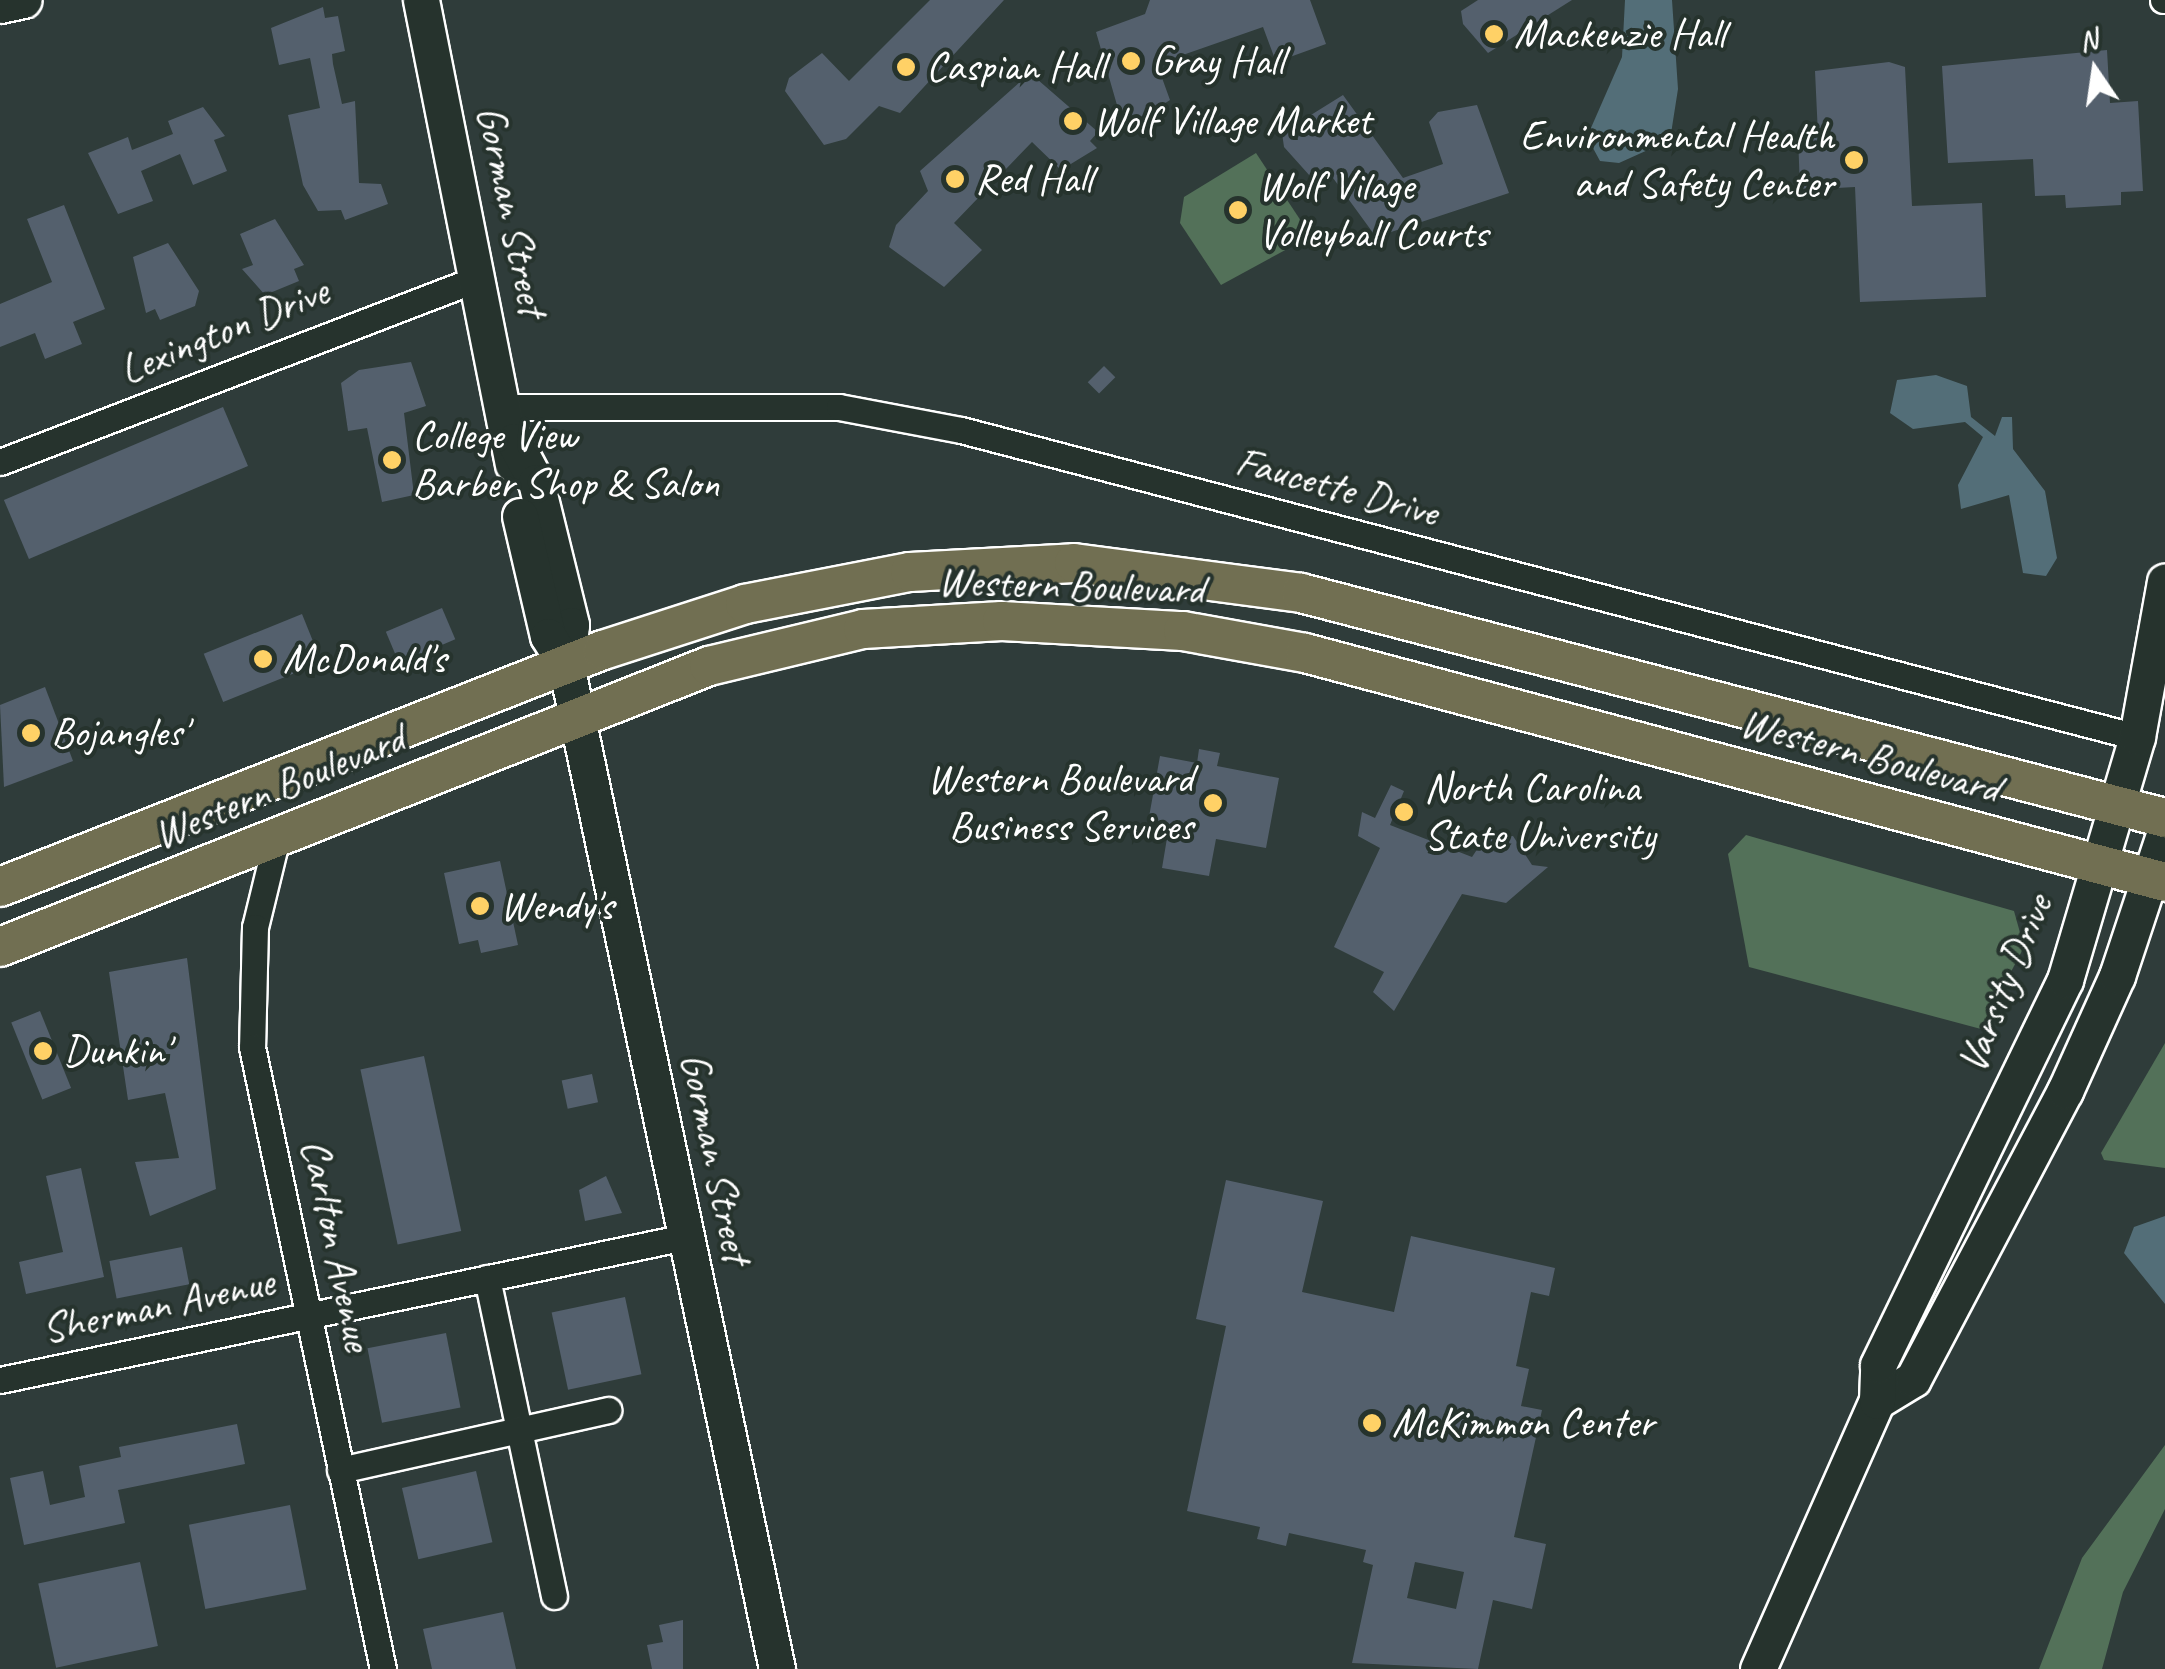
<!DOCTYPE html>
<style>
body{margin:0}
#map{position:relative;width:2165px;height:1669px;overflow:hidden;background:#2f3c3a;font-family:Caveat,sans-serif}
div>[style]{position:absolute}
.green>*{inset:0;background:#537159}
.water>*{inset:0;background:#536e78}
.building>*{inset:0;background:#54606d;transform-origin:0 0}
.roads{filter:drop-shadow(2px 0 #fff) drop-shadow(-2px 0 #fff) drop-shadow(0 2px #fff) drop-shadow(0 -2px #fff)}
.street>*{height:25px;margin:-12.5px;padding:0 12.5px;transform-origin:12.5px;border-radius:12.5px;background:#26332d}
.secondary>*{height:35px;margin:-17.5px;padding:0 17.5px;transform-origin:17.5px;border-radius:17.5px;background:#26332d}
.primary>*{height:38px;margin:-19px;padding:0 19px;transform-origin:19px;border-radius:19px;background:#716f52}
.dots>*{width:28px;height:28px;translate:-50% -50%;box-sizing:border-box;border:5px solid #26332d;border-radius:50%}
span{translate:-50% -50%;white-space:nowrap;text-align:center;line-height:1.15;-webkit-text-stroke:8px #26332d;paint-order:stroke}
.poi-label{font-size:42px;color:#fff}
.left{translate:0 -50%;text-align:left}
.right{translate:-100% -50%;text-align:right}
.street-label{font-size:42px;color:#fff}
.north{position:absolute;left:2045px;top:20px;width:100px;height:100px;-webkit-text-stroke:8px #26332d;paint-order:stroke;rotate:347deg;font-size:28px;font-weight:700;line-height:40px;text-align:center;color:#fff}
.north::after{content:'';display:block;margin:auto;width:35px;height:45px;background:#fff;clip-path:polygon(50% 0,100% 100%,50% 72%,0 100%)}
</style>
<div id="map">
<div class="green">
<i style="clip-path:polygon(1256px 153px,1311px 236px,1221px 285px,1180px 223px,1184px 197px)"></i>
<i style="clip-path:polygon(1746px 835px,2014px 911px,2024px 947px,1981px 1029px,1749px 967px,1728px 854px)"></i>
<i style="clip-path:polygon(2165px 1043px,2165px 1168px,2104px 1160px,2101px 1153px)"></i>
<i style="clip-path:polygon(2165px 1445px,2165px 1509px,2123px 1592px,2102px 1669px,2039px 1669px,2082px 1558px)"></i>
</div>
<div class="water">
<i style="clip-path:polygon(1625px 0,1672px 0,1678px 89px,1670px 140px,1619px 163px,1600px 161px,1587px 137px,1622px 57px)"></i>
<i style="clip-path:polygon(1936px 375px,1967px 386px,1971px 417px,1995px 436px,2002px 417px,2012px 417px,2013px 449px,2045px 491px,2057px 558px,2046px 576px,2023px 573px,2009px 495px,1961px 509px,1958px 485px,1983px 437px,1965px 422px,1913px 429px,1890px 413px,1897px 380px)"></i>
<i style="clip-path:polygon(2165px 1216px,2165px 1304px,2124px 1253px,2134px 1227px)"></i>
</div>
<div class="building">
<i style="clip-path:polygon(930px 0,1004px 0,900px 113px,879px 106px,846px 139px,824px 145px,785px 91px,789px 78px,822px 53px,849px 81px)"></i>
<i style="clip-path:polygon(1150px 0,1310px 0,1326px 44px,1276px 62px,1263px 27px,1157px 64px,1170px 100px,1135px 123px,1121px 119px,1096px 32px,1145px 14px)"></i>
<i style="clip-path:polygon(1478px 0,1572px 0,1488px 53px,1463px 24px,1461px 11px)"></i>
<i style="clip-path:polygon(323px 7px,325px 18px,338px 16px,345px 51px,332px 54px,333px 64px,342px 104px,355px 101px,359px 183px,381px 184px,388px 204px,345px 220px,341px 210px,318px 211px,303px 185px,288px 115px,320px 108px,310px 58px,279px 65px,271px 28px)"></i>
<i style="clip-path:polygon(2107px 50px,2110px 103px,2138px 101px,2143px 191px,2121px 192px,2121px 205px,2066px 208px,2065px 195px,2035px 196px,2033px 159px,1948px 163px,1942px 66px)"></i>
<i style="clip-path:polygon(1889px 62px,1905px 67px,1912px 206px,1982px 203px,1986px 297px,1860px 302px,1855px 187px,1800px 190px,1798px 135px,1818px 135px,1815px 71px)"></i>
<i style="clip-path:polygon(1030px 73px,1098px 132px,1090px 141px,1097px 148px,1061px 170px,1032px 142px,954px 223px,982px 250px,944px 287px,889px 247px,896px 225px,928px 191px,920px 171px)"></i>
<i style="clip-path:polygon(1343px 95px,1403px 178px,1443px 164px,1429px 122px,1438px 112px,1477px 105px,1509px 193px,1376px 237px,1325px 167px,1310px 176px,1284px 147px,1282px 133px)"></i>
<i style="clip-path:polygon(203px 107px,225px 136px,214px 140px,227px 171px,193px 185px,180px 154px,141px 171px,153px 201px,118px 214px,88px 153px,128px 137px,132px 150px,173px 134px,168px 121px)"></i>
<i style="clip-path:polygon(64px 205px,105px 309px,73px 322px,82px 344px,45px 359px,35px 333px,0 347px,0 304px,52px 282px,27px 219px)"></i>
<i style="clip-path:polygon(275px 219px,304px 265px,294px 269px,299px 281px,265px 295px,242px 269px,253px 265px,240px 234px)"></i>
<i style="clip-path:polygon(168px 243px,199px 291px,195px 306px,160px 320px,155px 309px,146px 313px,133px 257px)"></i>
<i style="clip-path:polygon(411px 362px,426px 406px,404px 413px,414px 495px,382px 502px,367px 428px,348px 431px,341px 383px,359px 370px)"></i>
<i style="left:1104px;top:366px;width:16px;height:23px;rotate:45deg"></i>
<i style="left:223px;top:407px;width:64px;height:238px;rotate:67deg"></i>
<i style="left:442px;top:608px;width:34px;height:61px;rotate:67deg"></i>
<i style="left:302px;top:614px;width:52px;height:106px;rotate:68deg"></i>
<i style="clip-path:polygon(45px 687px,73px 761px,4px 787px,0 705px)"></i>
<i style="clip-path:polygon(1199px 749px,1220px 753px,1217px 766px,1279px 778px,1266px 848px,1216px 839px,1209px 876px,1162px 868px,1168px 832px,1147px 828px,1160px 756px,1197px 763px)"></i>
<i style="clip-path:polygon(1391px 785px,1404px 791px,1390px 825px,1472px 857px,1484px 839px,1513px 836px,1532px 865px,1548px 867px,1506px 903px,1462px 894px,1394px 1011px,1373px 992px,1384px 972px,1334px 947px,1380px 848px,1358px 836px,1362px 812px,1375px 818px)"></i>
<i style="clip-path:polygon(500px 861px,518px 945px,481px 953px,478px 940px,459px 944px,444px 873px)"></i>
<i style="clip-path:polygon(187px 958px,216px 1189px,150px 1216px,135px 1162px,179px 1158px,165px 1093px,128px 1100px,109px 972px)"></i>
<i style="left:40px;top:1011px;width:83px;height:31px;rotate:68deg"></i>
<i style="left:424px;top:1056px;width:179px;height:65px;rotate:78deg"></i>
<i style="left:592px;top:1074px;width:29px;height:31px;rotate:78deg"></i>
<i style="clip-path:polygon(81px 1168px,104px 1277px,26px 1294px,19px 1262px,63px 1252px,46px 1176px)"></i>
<i style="clip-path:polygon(606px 1176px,622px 1213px,585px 1221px,579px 1190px)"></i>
<i style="clip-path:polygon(evenodd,1226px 1180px,1323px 1201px,1302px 1292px,1394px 1312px,1411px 1236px,1555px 1268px,1549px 1296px,1531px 1292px,1516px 1366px,1529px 1369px,1521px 1406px,1542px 1410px,1514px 1537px,1546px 1544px,1532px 1609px,1493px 1600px,1478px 1669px,1352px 1663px,1373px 1565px,1363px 1562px,1366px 1550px,1289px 1533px,1286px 1546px,1257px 1539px,1260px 1527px,1187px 1511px,1226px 1326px,1196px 1319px,1226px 1180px,1415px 1562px,1464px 1572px,1456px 1609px,1407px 1598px,1415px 1562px)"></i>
<i style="left:182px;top:1247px;width:38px;height:74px;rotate:79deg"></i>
<i style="left:625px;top:1297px;width:79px;height:75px;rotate:78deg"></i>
<i style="left:446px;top:1333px;width:76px;height:80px;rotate:79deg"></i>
<i style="clip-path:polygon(237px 1424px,245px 1464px,118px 1490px,125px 1523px,24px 1545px,10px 1478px,43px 1471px,50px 1505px,85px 1497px,79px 1466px,121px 1457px,119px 1447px)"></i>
<i style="left:476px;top:1471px;width:73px;height:76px;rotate:77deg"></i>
<i style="left:290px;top:1505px;width:86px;height:103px;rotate:79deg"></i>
<i style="left:140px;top:1562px;width:86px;height:104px;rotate:78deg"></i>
<i style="clip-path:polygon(503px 1612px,516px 1669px,432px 1669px,423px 1629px)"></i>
<i style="clip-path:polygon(683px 1620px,683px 1669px,652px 1669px,647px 1645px,663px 1642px,659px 1625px)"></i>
</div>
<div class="roads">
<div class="street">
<i style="left:2163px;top:0;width:2px"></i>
<i style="left:506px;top:407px;width:333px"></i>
<i style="left:839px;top:407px;width:124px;rotate:10.7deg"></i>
<i style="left:961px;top:430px;width:1215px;rotate:14.63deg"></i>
<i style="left:0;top:462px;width:513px;rotate:-21.01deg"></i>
<i style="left:277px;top:837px;width:93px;rotate:103.7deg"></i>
<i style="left:255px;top:927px;width:120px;rotate:91.4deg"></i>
<i style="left:252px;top:1047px;width:636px;rotate:78.11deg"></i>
<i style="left:487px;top:1278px;width:325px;rotate:78.1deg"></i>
<i style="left:0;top:1380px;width:700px;rotate:-11.79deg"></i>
<i style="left:340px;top:1470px;width:275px;rotate:-12.6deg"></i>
</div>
<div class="secondary">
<i style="left:421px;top:0;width:473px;rotate:78.8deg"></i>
<i style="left:0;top:5px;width:24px;rotate:-12deg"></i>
<i style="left:514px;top:441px;width:47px;rotate:61.8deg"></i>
<i style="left:536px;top:482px;width:147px;rotate:76.2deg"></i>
<i style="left:571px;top:625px;width:40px;rotate:97.1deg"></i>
<i style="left:566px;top:665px;width:1026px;rotate:78.13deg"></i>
<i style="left:520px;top:516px;width:123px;rotate:76.9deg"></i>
<i style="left:548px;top:636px;width:34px;rotate:58deg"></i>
<i style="left:1877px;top:1401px;width:42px;rotate:-31.4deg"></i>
<i style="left:1913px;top:1379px;width:326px;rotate:-62.2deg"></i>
<i style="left:2065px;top:1091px;width:126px;rotate:-65.7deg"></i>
<i style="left:2117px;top:976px;width:152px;rotate:-71.6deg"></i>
<i style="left:1758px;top:1669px;width:293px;rotate:-66.1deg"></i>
<i style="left:1877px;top:1401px;width:36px;rotate:-88deg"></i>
<i style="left:1878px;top:1365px;width:428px;rotate:-64.1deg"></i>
<i style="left:2065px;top:980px;width:253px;rotate:-73.5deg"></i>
<i style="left:2137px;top:737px;width:158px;rotate:-79.8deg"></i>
</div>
<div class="primary">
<i style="left:0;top:887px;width:648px;rotate:-21.46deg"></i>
<i style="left:603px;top:650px;width:149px;rotate:-17.9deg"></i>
<i style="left:745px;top:604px;width:168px;rotate:-11deg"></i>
<i style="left:910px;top:572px;width:164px;rotate:-3.1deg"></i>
<i style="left:1074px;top:563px;width:229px;rotate:7.5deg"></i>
<i style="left:1301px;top:593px;width:893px;rotate:14.6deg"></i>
<i style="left:0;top:947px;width:763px;rotate:-21.62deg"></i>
<i style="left:709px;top:666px;width:158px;rotate:-13.5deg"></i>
<i style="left:863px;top:629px;width:139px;rotate:-3.3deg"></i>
<i style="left:1002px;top:621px;width:181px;rotate:3.2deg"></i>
<i style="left:1183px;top:631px;width:124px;rotate:10.2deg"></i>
<i style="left:1305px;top:653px;width:890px;rotate:14.91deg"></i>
</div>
</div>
<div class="dots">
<i style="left:1494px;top:34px;background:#ffd166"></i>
<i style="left:1131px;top:61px;background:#ffd166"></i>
<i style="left:906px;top:67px;background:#ffd166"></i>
<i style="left:1073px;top:121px;background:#ffd166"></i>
<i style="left:1854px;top:160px;background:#ffd166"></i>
<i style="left:955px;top:179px;background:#ffd166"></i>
<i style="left:1238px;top:210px;background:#ffd166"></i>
<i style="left:392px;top:460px;background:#ffd166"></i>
<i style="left:263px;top:659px;background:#ffd166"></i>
<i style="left:31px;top:733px;background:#ffd166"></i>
<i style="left:1213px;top:803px;background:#ffd166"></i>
<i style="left:1404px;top:812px;background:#ffd166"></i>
<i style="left:480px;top:906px;background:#ffd166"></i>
<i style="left:43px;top:1051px;background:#ffd166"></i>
<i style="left:1372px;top:1423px;background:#ffd166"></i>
</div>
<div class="poi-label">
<span class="left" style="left:1514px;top:34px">Mackenzie Hall</span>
<span class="left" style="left:1151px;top:61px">Gray Hall</span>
<span class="left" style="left:926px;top:67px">Caspian Hall</span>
<span class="left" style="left:1093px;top:121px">Wolf Village Market</span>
<span class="right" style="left:1834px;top:160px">Environmental Health<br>and Safety Center</span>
<span class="left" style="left:975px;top:179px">Red Hall</span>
<span class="left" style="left:1258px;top:210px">Wolf Vilage<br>Volleyball Courts</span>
<span class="left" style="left:412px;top:460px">College View<br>Barber Shop &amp; Salon</span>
<span class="left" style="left:283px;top:659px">McDonald's</span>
<span class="left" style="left:51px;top:733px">Bojangles'</span>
<span class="right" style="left:1193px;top:803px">Western Boulevard<br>Business Services</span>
<span class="left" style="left:1424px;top:812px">North Carolina<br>State University</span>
<span class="left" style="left:500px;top:906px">Wendy's</span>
<span class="left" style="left:63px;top:1051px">Dunkin'</span>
<span class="left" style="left:1392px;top:1423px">McKimmon Center</span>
</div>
<div class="street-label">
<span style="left:511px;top:211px;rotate:78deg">Gorman Street</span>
<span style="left:224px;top:331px;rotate:-22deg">Lexington Drive</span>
<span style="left:1337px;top:487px;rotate:15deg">Faucette Drive</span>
<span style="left:1071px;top:586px;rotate:2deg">Western Boulevard</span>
<span style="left:1870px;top:756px;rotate:15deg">Western Boulevard</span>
<span style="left:279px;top:787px;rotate:-22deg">Western Boulevard</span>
<span style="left:2005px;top:984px;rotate:-68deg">Varsity Drive</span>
<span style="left:715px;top:1158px;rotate:78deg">Gorman Street</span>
<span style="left:336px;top:1245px;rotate:78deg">Carlton Avenue</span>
<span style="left:158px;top:1306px;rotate:-12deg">Sherman Avenue</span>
</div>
<div class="north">N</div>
</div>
